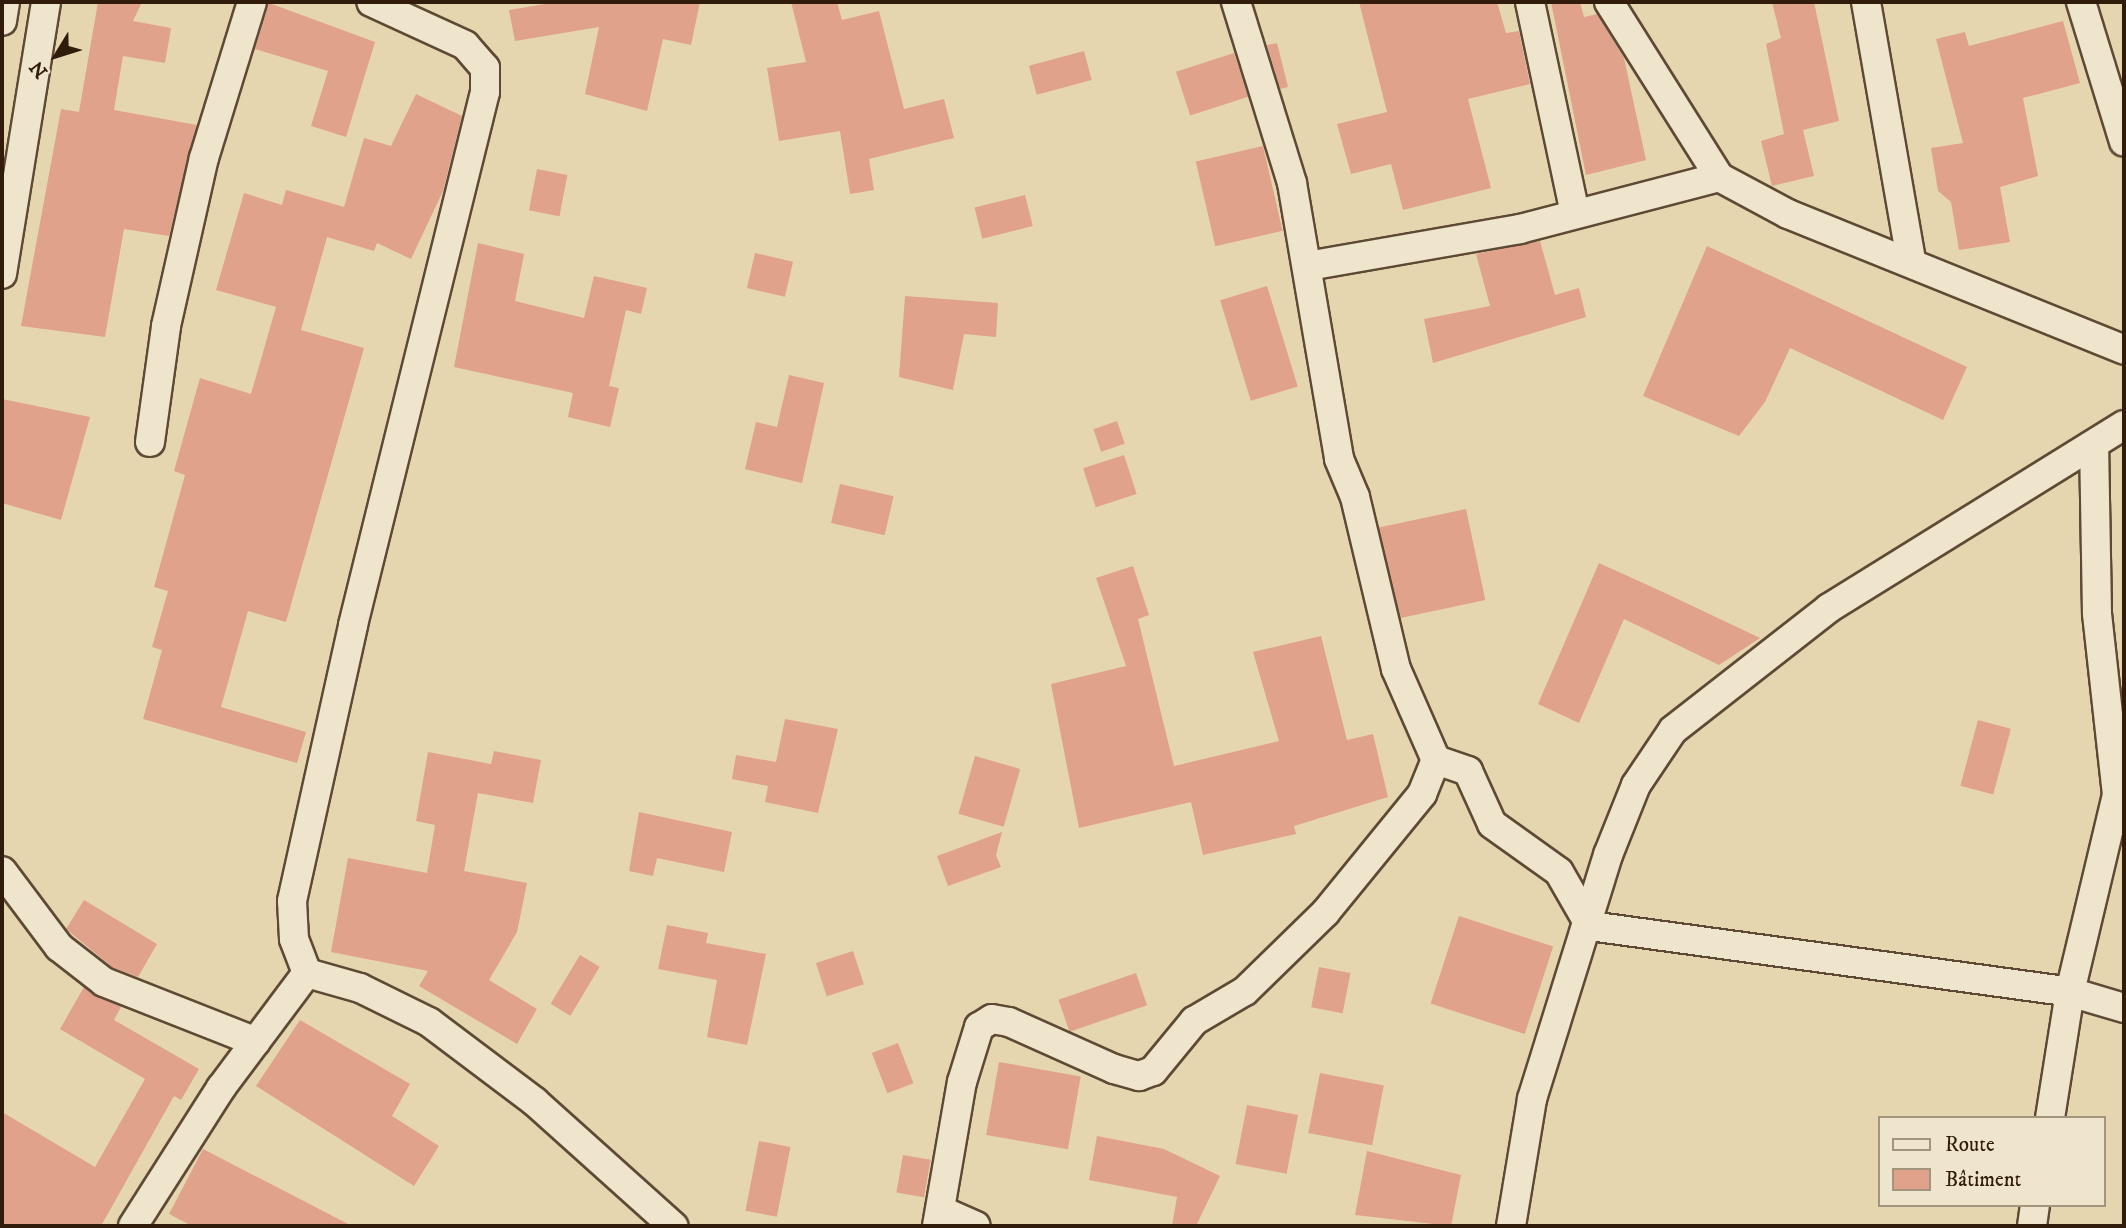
<!DOCTYPE html>
<meta charset="utf-8">
<style>
body{margin:0}
#map{position:relative;width:2126px;height:1228px;overflow:hidden;background:#e6d6b0;font-family:"IM FELL DW Pica",serif}
div>[style]{position:absolute}
.building>*{inset:0;background:#e0a28a;transform-origin:0 0}
.roads{filter:drop-shadow(2px 0 #5e4a34) drop-shadow(-2px 0 #5e4a34) drop-shadow(0 2px #5e4a34) drop-shadow(0 -2px #5e4a34)}
.street>*{height:28px;margin:-14px;padding:0 14px;transform-origin:14px;border-radius:14px;background:#efe4cc}
span{translate:-50% -50%;white-space:nowrap;text-align:center;line-height:1.15;-webkit-text-stroke:5px #efe4cc;paint-order:stroke}
.frame{position:absolute;inset:0;border:4px solid #311b0a;pointer-events:none}
.legend{position:absolute;left:1878px;top:1116px;width:228px;height:91px;box-sizing:border-box;background:#efe4cc;border:2px solid #a3947e;margin:0;padding:9px 12px;list-style:none;font-size:21px;color:#311b0a}
.legend li{display:flex;align-items:center;gap:14px;height:35px}
.legend b{width:35px;border:2px solid #a3947e}
.north{position:absolute;left:21px;top:21px;width:70px;height:70px;-webkit-text-stroke:5px #efe4cc;paint-order:stroke;rotate:232deg;font-size:19px;font-weight:700;line-height:28px;text-align:center;color:#311b0a}
.north::after{content:'';display:block;margin:auto;width:24px;height:32px;background:#311b0a;clip-path:polygon(50% 0,100% 100%,50% 72%,0 100%)}
</style>
<div id="map">
<div class="building">
<i style="clip-path:polygon(98px 2px,142px 2px,133px 21px,171px 28px,165px 63px,123px 56px,114px 110px,197px 125px,169px 236px,124px 229px,105px 337px,21px 326px,61px 109px,79px 112px)"></i>
<i style="clip-path:polygon(557px 2px,700px 2px,691px 45px,663px 39px,647px 111px,585px 94px,599px 27px,515px 41px,509px 10px)"></i>
<i style="clip-path:polygon(791px 2px,837px 2px,842px 20px,879px 11px,904px 109px,944px 99px,954px 138px,869px 159px,874px 190px,850px 194px,840px 131px,779px 141px,767px 68px,806px 62px)"></i>
<i style="clip-path:polygon(1359px 2px,1497px 2px,1506px 33px,1519px 31px,1530px 84px,1468px 99px,1491px 188px,1403px 210px,1391px 164px,1351px 174px,1337px 124px,1387px 112px)"></i>
<i style="clip-path:polygon(1551px 2px,1580px 2px,1584px 17px,1597px 14px,1624px 58px,1646px 160px,1586px 175px)"></i>
<i style="clip-path:polygon(1772px 2px,1814px 2px,1839px 121px,1803px 130px,1814px 176px,1772px 186px,1761px 141px,1784px 134px,1766px 44px,1781px 38px)"></i>
<i style="clip-path:polygon(269px 3px,375px 42px,346px 137px,311px 126px,328px 71px,255px 49px)"></i>
<i style="clip-path:polygon(2063px 21px,2080px 83px,2023px 98px,2038px 176px,2000px 187px,2010px 242px,1959px 250px,1951px 202px,1938px 191px,1931px 148px,1963px 143px,1936px 39px,1965px 32px,1969px 46px)"></i>
<i style="clip-path:polygon(1277px 43px,1288px 87px,1280px 89px,1267px 45px)"></i>
<i style="left:1084px;top:51px;width:30px;height:57px;rotate:75deg"></i>
<i style="left:1234px;top:53px;width:46px;height:61px;rotate:72deg"></i>
<i style="clip-path:polygon(416px 94px,462px 116px,443px 191px,411px 259px,377px 243px,374px 251px,327px 237px,301px 330px,364px 348px,286px 622px,248px 611px,221px 707px,306px 732px,297px 763px,143px 719px,162px 650px,152px 647px,168px 591px,154px 587px,185px 475px,174px 471px,200px 378px,251px 394px,276px 307px,216px 290px,244px 193px,282px 205px,286px 190px,344px 207px,364px 138px,391px 146px)"></i>
<i style="left:1263px;top:146px;width:87px;height:69px;rotate:77deg"></i>
<i style="left:537px;top:169px;width:31px;height:42px;rotate:11deg"></i>
<i style="left:1025px;top:195px;width:32px;height:52px;rotate:76deg"></i>
<i style="clip-path:polygon(1540px 241px,1555px 295px,1579px 288px,1586px 317px,1433px 363px,1424px 319px,1490px 306px,1476px 254px)"></i>
<i style="clip-path:polygon(478px 243px,524px 254px,515px 301px,584px 318px,594px 276px,647px 288px,641px 314px,626px 310px,609px 386px,619px 388px,610px 427px,568px 417px,573px 393px,454px 367px)"></i>
<i style="clip-path:polygon(1707px 246px,1967px 367px,1943px 420px,1790px 348px,1765px 402px,1739px 436px,1643px 396px)"></i>
<i style="left:755px;top:253px;width:39px;height:36px;rotate:13deg"></i>
<i style="left:1267px;top:286px;width:105px;height:49px;rotate:73deg"></i>
<i style="clip-path:polygon(905px 296px,998px 303px,996px 337px,964px 334px,953px 390px,899px 377px)"></i>
<i style="clip-path:polygon(789px 375px,824px 383px,802px 483px,745px 469px,756px 422px,777px 427px)"></i>
<i style="clip-path:polygon(2px 399px,90px 417px,61px 520px,2px 503px)"></i>
<i style="left:1117px;top:421px;width:24px;height:25px;rotate:71deg"></i>
<i style="left:1124px;top:455px;width:41px;height:43px;rotate:72deg"></i>
<i style="left:840px;top:484px;width:55px;height:40px;rotate:13deg"></i>
<i style="left:1466px;top:509px;width:93px;height:89px;rotate:78deg"></i>
<i style="clip-path:polygon(1599px 563px,1665px 593px,1760px 638px,1719px 665px,1624px 619px,1579px 723px,1538px 704px)"></i>
<i style="clip-path:polygon(1133px 566px,1149px 615px,1138px 619px,1174px 766px,1279px 741px,1253px 652px,1321px 636px,1347px 740px,1373px 734px,1388px 797px,1294px 826px,1296px 834px,1203px 855px,1191px 802px,1079px 828px,1051px 684px,1126px 666px,1096px 578px)"></i>
<i style="clip-path:polygon(785px 719px,838px 729px,818px 813px,765px 802px,768px 786px,732px 779px,736px 755px,776px 762px)"></i>
<i style="left:1978px;top:720px;width:34px;height:68px;rotate:15deg"></i>
<i style="clip-path:polygon(494px 751px,541px 760px,533px 803px,478px 793px,464px 871px,527px 883px,517px 932px,489px 980px,537px 1009px,517px 1044px,419px 986px,428px 971px,331px 952px,348px 858px,427px 873px,435px 825px,416px 821px,428px 752px,491px 764px)"></i>
<i style="left:975px;top:756px;width:47px;height:60px;rotate:16deg"></i>
<i style="clip-path:polygon(639px 812px,732px 832px,724px 872px,657px 858px,653px 876px,629px 871px)"></i>
<i style="clip-path:polygon(1002px 832px,996px 855px,1001px 867px,948px 886px,937px 856px)"></i>
<i style="clip-path:polygon(84px 900px,157px 944px,138px 977px,112px 967px,66px 929px)"></i>
<i style="left:1459px;top:916px;width:99px;height:92px;rotate:18deg"></i>
<i style="clip-path:polygon(667px 925px,708px 933px,706px 943px,766px 954px,747px 1045px,707px 1037px,717px 980px,658px 969px)"></i>
<i style="left:853px;top:951px;width:35px;height:39px;rotate:72deg"></i>
<i style="left:580px;top:955px;width:23px;height:57px;rotate:31deg"></i>
<i style="left:1319px;top:967px;width:32px;height:41px;rotate:11deg"></i>
<i style="left:1136px;top:973px;width:34px;height:82px;rotate:71deg"></i>
<i style="clip-path:polygon(84px 987px,121px 1007px,114px 1020px,199px 1069px,181px 1100px,174px 1096px,101px 1226px,2px 1226px,2px 1112px,95px 1167px,145px 1079px,60px 1029px)"></i>
<i style="clip-path:polygon(300px 1020px,410px 1084px,392px 1116px,439px 1146px,414px 1186px,256px 1086px)"></i>
<i style="left:898px;top:1043px;width:43px;height:28px;rotate:69deg"></i>
<i style="left:999px;top:1062px;width:83px;height:74px;rotate:10deg"></i>
<i style="left:1320px;top:1073px;width:65px;height:61px;rotate:11deg"></i>
<i style="left:1247px;top:1105px;width:52px;height:60px;rotate:11deg"></i>
<i style="clip-path:polygon(1097px 1136px,1164px 1149px,1220px 1176px,1196px 1226px,1172px 1226px,1177px 1197px,1089px 1180px)"></i>
<i style="left:759px;top:1141px;width:32px;height:71px;rotate:11deg"></i>
<i style="clip-path:polygon(203px 1149px,352px 1226px,192px 1226px,169px 1214px)"></i>
<i style="clip-path:polygon(1367px 1151px,1461px 1175px,1451px 1226px,1355px 1215px)"></i>
<i style="left:903px;top:1155px;width:28px;height:38px;rotate:10deg"></i>
</div>
<div class="roads">
<div class="street">
<i style="left:1236px;top:2px;width:189px;rotate:72.8deg"></i>
<i style="left:1292px;top:183px;width:280px;rotate:80.3deg"></i>
<i style="left:1339px;top:459px;width:41px;rotate:67.2deg"></i>
<i style="left:1355px;top:497px;width:177px;rotate:76.6deg"></i>
<i style="left:1396px;top:669px;width:99px;rotate:66.3deg"></i>
<i style="left:1436px;top:760px;width:34px;rotate:19deg"></i>
<i style="left:1468px;top:771px;width:58px;rotate:65.6deg"></i>
<i style="left:1492px;top:824px;width:82px;rotate:35.6deg"></i>
<i style="left:1559px;top:872px;width:62px;rotate:60.1deg"></i>
<i style="left:1590px;top:926px;width:485px;rotate:7.8deg"></i>
<i style="left:2070px;top:992px;width:56px;rotate:16.5deg"></i>
<i style="left:1530px;top:2px;width:216px;rotate:78deg"></i>
<i style="left:1609px;top:2px;width:207px;rotate:57.8deg"></i>
<i style="left:1719px;top:177px;width:78px;rotate:28.2deg"></i>
<i style="left:1788px;top:214px;width:362px;rotate:22deg"></i>
<i style="left:1866px;top:2px;width:261px;rotate:80.1deg"></i>
<i style="left:2081px;top:2px;width:146px;rotate:72.9deg"></i>
<i style="left:2px;top:21px;width:19px;rotate:-81deg"></i>
<i style="left:1308px;top:266px;width:215px;rotate:-9.9deg"></i>
<i style="left:1520px;top:229px;width:206px;rotate:-14.6deg"></i>
<i style="left:2px;top:274px;width:276px;rotate:-80.8deg"></i>
<i style="left:150px;top:442px;width:117px;rotate:-82.1deg"></i>
<i style="left:166px;top:326px;width:172px;rotate:-77.3deg"></i>
<i style="left:204px;top:158px;width:163px;rotate:-72.9deg"></i>
<i style="left:2px;top:871px;width:95px;rotate:53.1deg"></i>
<i style="left:59px;top:947px;width:57px;rotate:37.9deg"></i>
<i style="left:104px;top:982px;width:163px;rotate:21.5deg"></i>
<i style="left:307px;top:973px;width:36px;rotate:-111deg"></i>
<i style="left:294px;top:939px;width:38px;rotate:-93deg"></i>
<i style="left:292px;top:901px;width:283px;rotate:-77.5deg"></i>
<i style="left:353px;top:625px;width:549px;rotate:-76.09deg"></i>
<i style="left:485px;top:92px;width:24px;rotate:-90deg"></i>
<i style="left:485px;top:68px;width:30px;rotate:-131deg"></i>
<i style="left:465px;top:45px;width:103px;rotate:-155.4deg"></i>
<i style="left:307px;top:973px;width:55px;rotate:15.8deg"></i>
<i style="left:360px;top:988px;width:77px;rotate:26.2deg"></i>
<i style="left:429px;top:1022px;width:133px;rotate:37deg"></i>
<i style="left:535px;top:1102px;width:186px;rotate:41.9deg"></i>
<i style="left:2050px;top:1118px;width:128px;rotate:-81deg"></i>
<i style="left:2070px;top:992px;width:203px;rotate:-76.6deg"></i>
<i style="left:2117px;top:795px;width:183px;rotate:-96.3deg"></i>
<i style="left:2097px;top:613px;width:166px;rotate:-91deg"></i>
<i style="left:940px;top:1210px;width:39px;rotate:24deg"></i>
<i style="left:133px;top:1226px;width:164px;rotate:-57.5deg"></i>
<i style="left:221px;top:1088px;width:144px;rotate:-53.2deg"></i>
<i style="left:937px;top:1226px;width:146px;rotate:-80.2deg"></i>
<i style="left:962px;top:1082px;width:58px;rotate:-72.8deg"></i>
<i style="left:979px;top:1027px;width:15px;rotate:-32deg"></i>
<i style="left:992px;top:1019px;width:17px;rotate:10deg"></i>
<i style="left:1009px;top:1022px;width:115px;rotate:24.1deg"></i>
<i style="left:1114px;top:1069px;width:26px;rotate:16deg"></i>
<i style="left:1139px;top:1076px;width:15px;rotate:-20deg"></i>
<i style="left:1153px;top:1071px;width:65px;rotate:-50.6deg"></i>
<i style="left:1194px;top:1021px;width:59px;rotate:-30.5deg"></i>
<i style="left:1245px;top:991px;width:112px;rotate:-44.3deg"></i>
<i style="left:1325px;top:913px;width:154px;rotate:-50.8deg"></i>
<i style="left:1422px;top:794px;width:37px;rotate:-68deg"></i>
<i style="left:1511px;top:1226px;width:129px;rotate:-80.6deg"></i>
<i style="left:1532px;top:1099px;width:256px;rotate:-72.7deg"></i>
<i style="left:1608px;top:855px;width:75px;rotate:-68.2deg"></i>
<i style="left:1636px;top:785px;width:66px;rotate:-56.1deg"></i>
<i style="left:1673px;top:730px;width:198px;rotate:-38deg"></i>
<i style="left:1829px;top:608px;width:347px;rotate:-31.8deg"></i>
<i style="left:2032px;top:1226px;width:21px;rotate:-82deg"></i>
</div>
</div>
<div class="frame"></div>
<ul class="legend">
<li><b style="height:9px;background:#efe4cc"></b>Route</li>
<li><b style="height:19px;background:#e0a28a"></b>Bâtiment</li>
</ul>
<div class="north">N</div>
</div>
